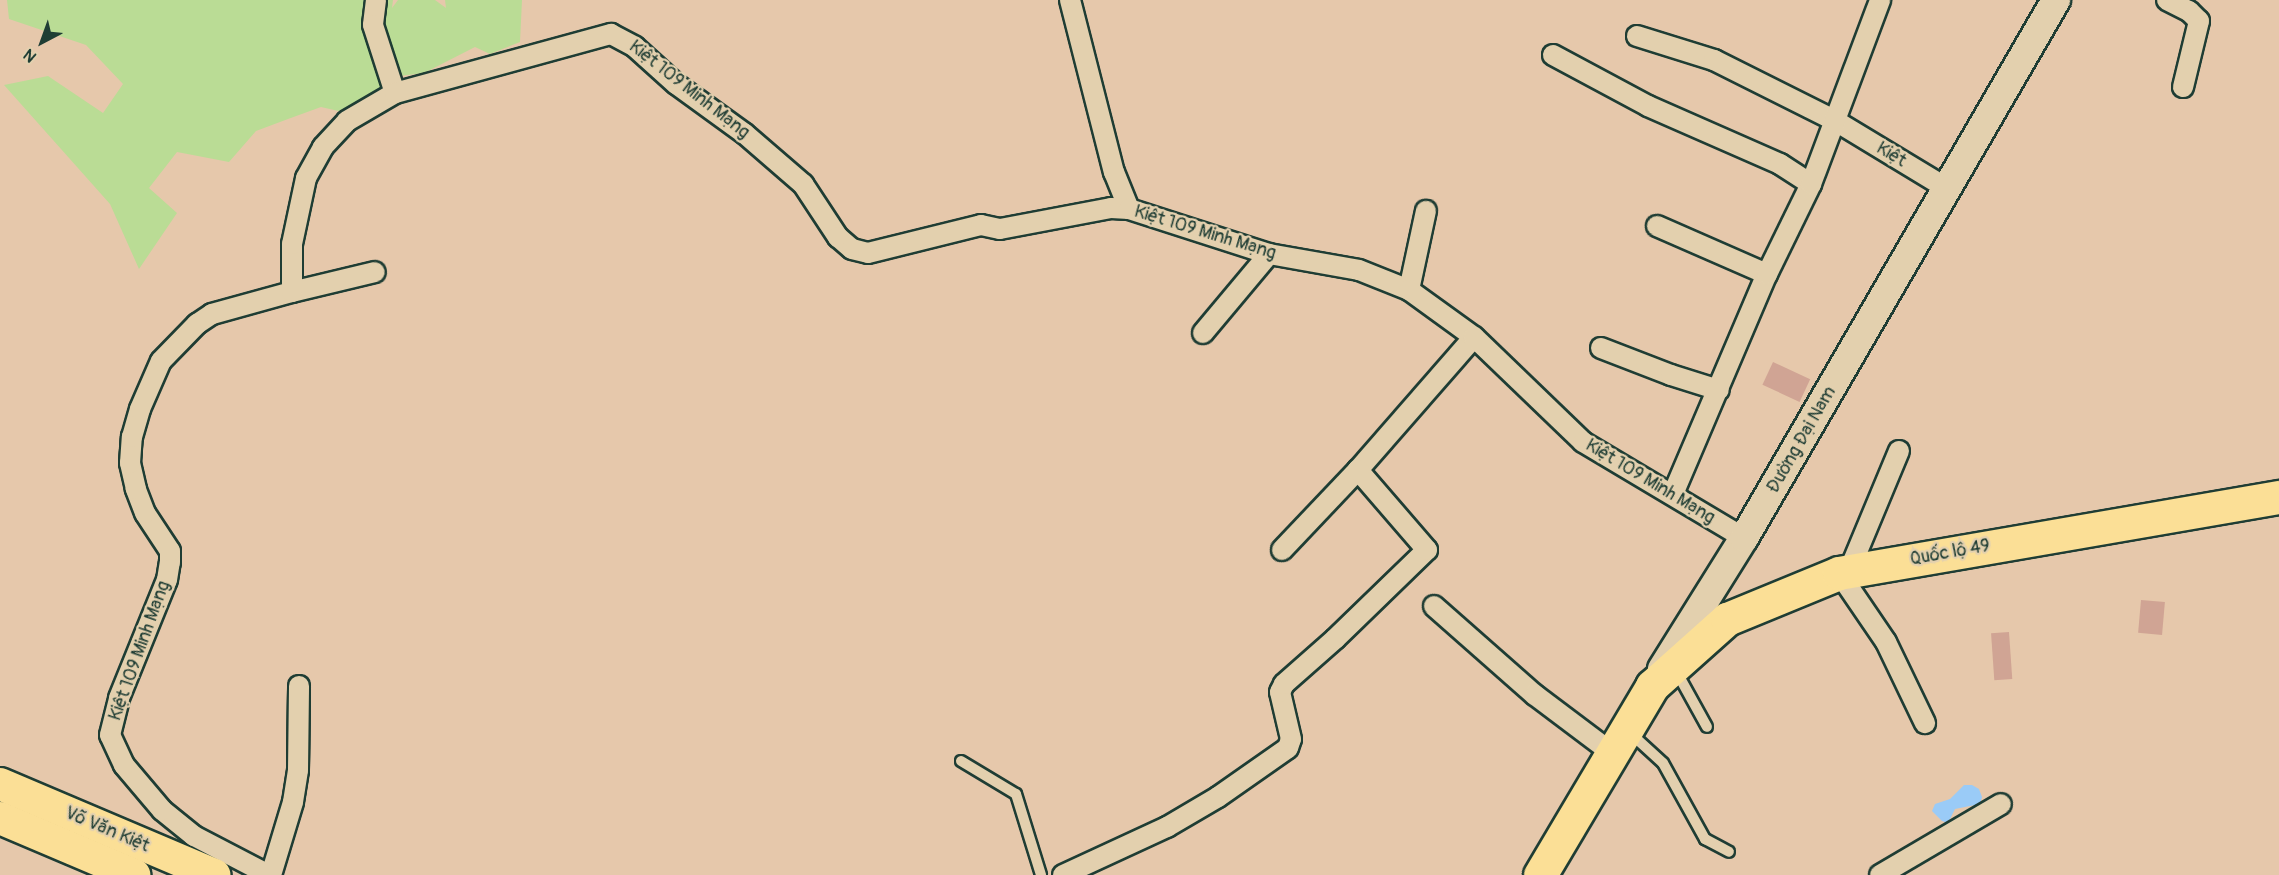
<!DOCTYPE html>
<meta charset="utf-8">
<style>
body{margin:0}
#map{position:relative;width:2279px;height:875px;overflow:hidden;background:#e6c8ab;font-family:Pangolin,sans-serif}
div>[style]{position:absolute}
.green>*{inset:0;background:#badc95}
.water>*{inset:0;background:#9acbf7}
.building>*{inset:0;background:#d0a494;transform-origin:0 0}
.roads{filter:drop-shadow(2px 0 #1f3d34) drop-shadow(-2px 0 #1f3d34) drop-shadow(0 2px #1f3d34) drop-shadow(0 -2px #1f3d34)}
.lane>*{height:10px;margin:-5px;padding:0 5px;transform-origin:5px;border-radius:5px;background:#e3d0ae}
.street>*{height:20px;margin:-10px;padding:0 10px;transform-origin:10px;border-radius:10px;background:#e3d0ae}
.secondary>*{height:28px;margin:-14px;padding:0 14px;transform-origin:14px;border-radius:14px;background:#e3d0ae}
.primary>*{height:32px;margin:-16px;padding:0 16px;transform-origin:16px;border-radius:16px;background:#fbdf96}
.highway>*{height:33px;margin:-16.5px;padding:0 16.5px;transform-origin:16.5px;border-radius:16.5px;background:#fbdf96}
span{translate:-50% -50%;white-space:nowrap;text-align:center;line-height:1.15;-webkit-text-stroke:4.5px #e3d0ae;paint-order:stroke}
.street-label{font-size:18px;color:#1f3d34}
.north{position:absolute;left:12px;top:12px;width:60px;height:60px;-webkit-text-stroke:4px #e3d0ae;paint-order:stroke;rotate:221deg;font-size:16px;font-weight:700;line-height:24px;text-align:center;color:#1f3d34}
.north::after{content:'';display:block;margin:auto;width:21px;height:27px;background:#1f3d34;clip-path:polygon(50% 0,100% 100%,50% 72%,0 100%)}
</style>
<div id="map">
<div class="green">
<i style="clip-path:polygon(7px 0,393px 0,392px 8px,398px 0,435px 0,446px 8px,445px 0,522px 0,520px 42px,490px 54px,475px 47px,424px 73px,400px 76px,379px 104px,356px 115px,321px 107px,288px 119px,256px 131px,229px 162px,177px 152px,149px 188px,177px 213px,139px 269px,110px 204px,4px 85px,48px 76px,103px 113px,123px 84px,86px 45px,9px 19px)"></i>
</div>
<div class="water">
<i style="clip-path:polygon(1964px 785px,1972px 785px,1979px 789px,1982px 797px,1980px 804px,1955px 809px,1948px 823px,1942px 821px,1932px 811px,1935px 804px,1950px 799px)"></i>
</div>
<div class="building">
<i style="left:1773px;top:362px;width:41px;height:25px;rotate:25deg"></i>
<i style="left:2141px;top:600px;width:24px;height:33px;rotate:5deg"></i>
<i style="left:2009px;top:632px;width:47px;height:18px;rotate:86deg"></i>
</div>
<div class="roads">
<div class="lane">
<i style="left:1675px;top:669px;width:66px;rotate:61.1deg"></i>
<i style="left:1628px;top:731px;width:47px;rotate:42.4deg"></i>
<i style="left:1663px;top:763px;width:87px;rotate:61.1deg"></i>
<i style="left:1705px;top:839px;width:27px;rotate:28deg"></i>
<i style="left:961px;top:761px;width:64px;rotate:31deg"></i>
<i style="left:1016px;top:794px;width:85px;rotate:72.8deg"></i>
</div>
<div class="street">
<i style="left:376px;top:0;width:25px;rotate:97deg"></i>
<i style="left:373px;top:25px;width:71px;rotate:72.1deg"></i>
<i style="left:1070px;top:0;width:178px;rotate:75.7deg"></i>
<i style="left:1114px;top:172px;width:40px;rotate:68deg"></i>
<i style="left:2167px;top:0;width:25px;rotate:27deg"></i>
<i style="left:2189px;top:11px;width:14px;rotate:45deg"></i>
<i style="left:2199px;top:21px;width:68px;rotate:103.6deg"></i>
<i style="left:1637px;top:36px;width:81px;rotate:17.3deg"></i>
<i style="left:1714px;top:60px;width:134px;rotate:26.6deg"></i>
<i style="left:1834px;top:120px;width:133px;rotate:31.2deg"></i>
<i style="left:1553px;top:55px;width:108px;rotate:28.2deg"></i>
<i style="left:1648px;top:106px;width:144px;rotate:23.7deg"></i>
<i style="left:1780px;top:164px;width:37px;rotate:33deg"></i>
<i style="left:1657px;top:226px;width:120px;rotate:23.6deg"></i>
<i style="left:1409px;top:290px;width:81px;rotate:-77.9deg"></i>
<i style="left:292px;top:292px;width:85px;rotate:-13.5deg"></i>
<i style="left:1203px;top:333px;width:103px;rotate:-50.1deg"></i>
<i style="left:1601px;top:348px;width:75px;rotate:21.1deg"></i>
<i style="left:1671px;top:375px;width:50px;rotate:17.4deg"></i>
<i style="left:1673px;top:494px;width:239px;rotate:-66.9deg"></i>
<i style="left:1767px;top:274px;width:100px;rotate:-63.9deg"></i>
<i style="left:1811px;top:184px;width:197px;rotate:-69.4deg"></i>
<i style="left:1282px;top:550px;width:110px;rotate:-46.5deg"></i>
<i style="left:1358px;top:470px;width:176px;rotate:-48.9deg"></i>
<i style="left:1849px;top:571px;width:130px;rotate:-67.4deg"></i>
<i style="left:1839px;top:573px;width:83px;rotate:55.7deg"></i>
<i style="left:1886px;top:642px;width:90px;rotate:64.3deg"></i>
<i style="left:1434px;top:606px;width:135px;rotate:41.4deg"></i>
<i style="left:1535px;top:695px;width:96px;rotate:37deg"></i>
<i style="left:269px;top:875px;width:85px;rotate:-152.5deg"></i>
<i style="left:194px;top:836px;width:41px;rotate:-140.9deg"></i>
<i style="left:162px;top:810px;width:59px;rotate:-130.2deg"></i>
<i style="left:124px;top:765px;width:33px;rotate:-115deg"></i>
<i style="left:110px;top:735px;width:38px;rotate:-76deg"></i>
<i style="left:119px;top:698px;width:127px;rotate:-67.9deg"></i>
<i style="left:167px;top:580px;width:18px;rotate:-81deg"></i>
<i style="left:170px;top:562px;width:11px;rotate:-90deg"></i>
<i style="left:170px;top:551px;width:45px;rotate:-123.3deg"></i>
<i style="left:145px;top:513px;width:26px;rotate:-111deg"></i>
<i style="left:136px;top:489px;width:27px;rotate:-103deg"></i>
<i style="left:130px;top:463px;width:26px;rotate:-86deg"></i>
<i style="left:132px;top:437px;width:29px;rotate:-74deg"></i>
<i style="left:140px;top:409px;width:52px;rotate:-66.4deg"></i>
<i style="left:161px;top:361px;width:52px;rotate:-45.8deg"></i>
<i style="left:197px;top:324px;width:18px;rotate:-34deg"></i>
<i style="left:212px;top:314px;width:83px;rotate:-15.4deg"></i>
<i style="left:292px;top:292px;width:48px;rotate:-90deg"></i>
<i style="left:292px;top:244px;width:67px;rotate:-78deg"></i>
<i style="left:306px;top:178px;width:35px;rotate:-61deg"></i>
<i style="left:323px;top:147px;width:35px;rotate:-47deg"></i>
<i style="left:347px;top:121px;width:56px;rotate:-30.3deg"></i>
<i style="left:395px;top:93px;width:224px;rotate:-15.3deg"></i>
<i style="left:611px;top:34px;width:27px;rotate:28deg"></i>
<i style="left:635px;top:47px;width:55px;rotate:42.1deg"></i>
<i style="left:676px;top:84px;width:85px;rotate:35.9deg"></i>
<i style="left:745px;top:134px;width:77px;rotate:40.8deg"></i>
<i style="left:803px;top:184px;width:64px;rotate:56.6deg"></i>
<i style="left:838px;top:237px;width:18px;rotate:41deg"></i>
<i style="left:852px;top:249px;width:16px;rotate:14deg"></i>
<i style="left:868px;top:253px;width:116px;rotate:-13.9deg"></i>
<i style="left:981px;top:225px;width:19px;rotate:12deg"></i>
<i style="left:1000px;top:229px;width:113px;rotate:-10.7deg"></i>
<i style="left:1111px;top:208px;width:18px;rotate:3deg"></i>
<i style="left:1129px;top:209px;width:147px;rotate:17.8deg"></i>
<i style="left:1269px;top:254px;width:91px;rotate:10.1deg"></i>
<i style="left:1359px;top:270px;width:54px;rotate:21.8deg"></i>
<i style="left:1409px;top:290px;width:80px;rotate:35.9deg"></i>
<i style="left:1474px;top:337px;width:151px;rotate:43.9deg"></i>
<i style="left:1583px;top:442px;width:187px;rotate:30.8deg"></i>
<i style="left:271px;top:875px;width:76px;rotate:-73.2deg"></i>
<i style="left:293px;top:802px;width:32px;rotate:-81deg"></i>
<i style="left:298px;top:770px;width:84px;rotate:-89.3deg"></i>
<i style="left:1063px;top:875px;width:115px;rotate:-24.8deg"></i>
<i style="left:1167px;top:827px;width:59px;rotate:-30.5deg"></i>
<i style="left:1218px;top:797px;width:85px;rotate:-35deg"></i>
<i style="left:1288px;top:748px;width:9px;rotate:-72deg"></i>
<i style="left:1291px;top:739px;width:48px;rotate:-103.2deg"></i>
<i style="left:1280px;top:692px;width:9px;rotate:-63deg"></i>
<i style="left:1284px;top:684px;width:68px;rotate:-41.4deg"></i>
<i style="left:1335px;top:639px;width:128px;rotate:-44.1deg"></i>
<i style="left:1427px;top:550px;width:106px;rotate:-130.8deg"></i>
<i style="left:1880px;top:875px;width:140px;rotate:-30.4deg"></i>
</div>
<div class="secondary">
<i style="left:1662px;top:669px;width:155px;rotate:-58deg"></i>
<i style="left:1744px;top:538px;width:622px;rotate:-59.89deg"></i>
</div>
<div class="primary">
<i style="left:0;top:784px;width:233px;rotate:23deg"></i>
<i style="left:0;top:818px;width:146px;rotate:23deg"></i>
</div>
<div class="highway">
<i style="left:1540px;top:875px;width:220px;rotate:-59.3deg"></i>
<i style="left:1652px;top:686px;width:101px;rotate:-41.8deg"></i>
<i style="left:1727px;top:619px;width:121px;rotate:-22.3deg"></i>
<i style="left:1839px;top:573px;width:447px;rotate:-9.8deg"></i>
</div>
</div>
<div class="street-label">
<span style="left:689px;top:90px;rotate:38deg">Kiệt 109 Minh Mạng</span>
<span style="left:1891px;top:155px;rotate:31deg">Kiệt</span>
<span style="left:1205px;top:233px;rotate:17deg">Kiệt 109 Minh Mạng</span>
<span style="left:1802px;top:440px;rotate:-60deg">Đường Đại Nam</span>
<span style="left:1650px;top:482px;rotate:31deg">Kiệt 109 Minh Mạng</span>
<span style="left:1950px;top:553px;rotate:-10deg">Quốc lộ 49</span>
<span style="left:140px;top:651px;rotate:-70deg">Kiệt 109 Minh Mạng</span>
<span style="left:107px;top:830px;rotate:23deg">Võ Văn Kiệt</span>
</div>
<div class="north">N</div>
</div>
